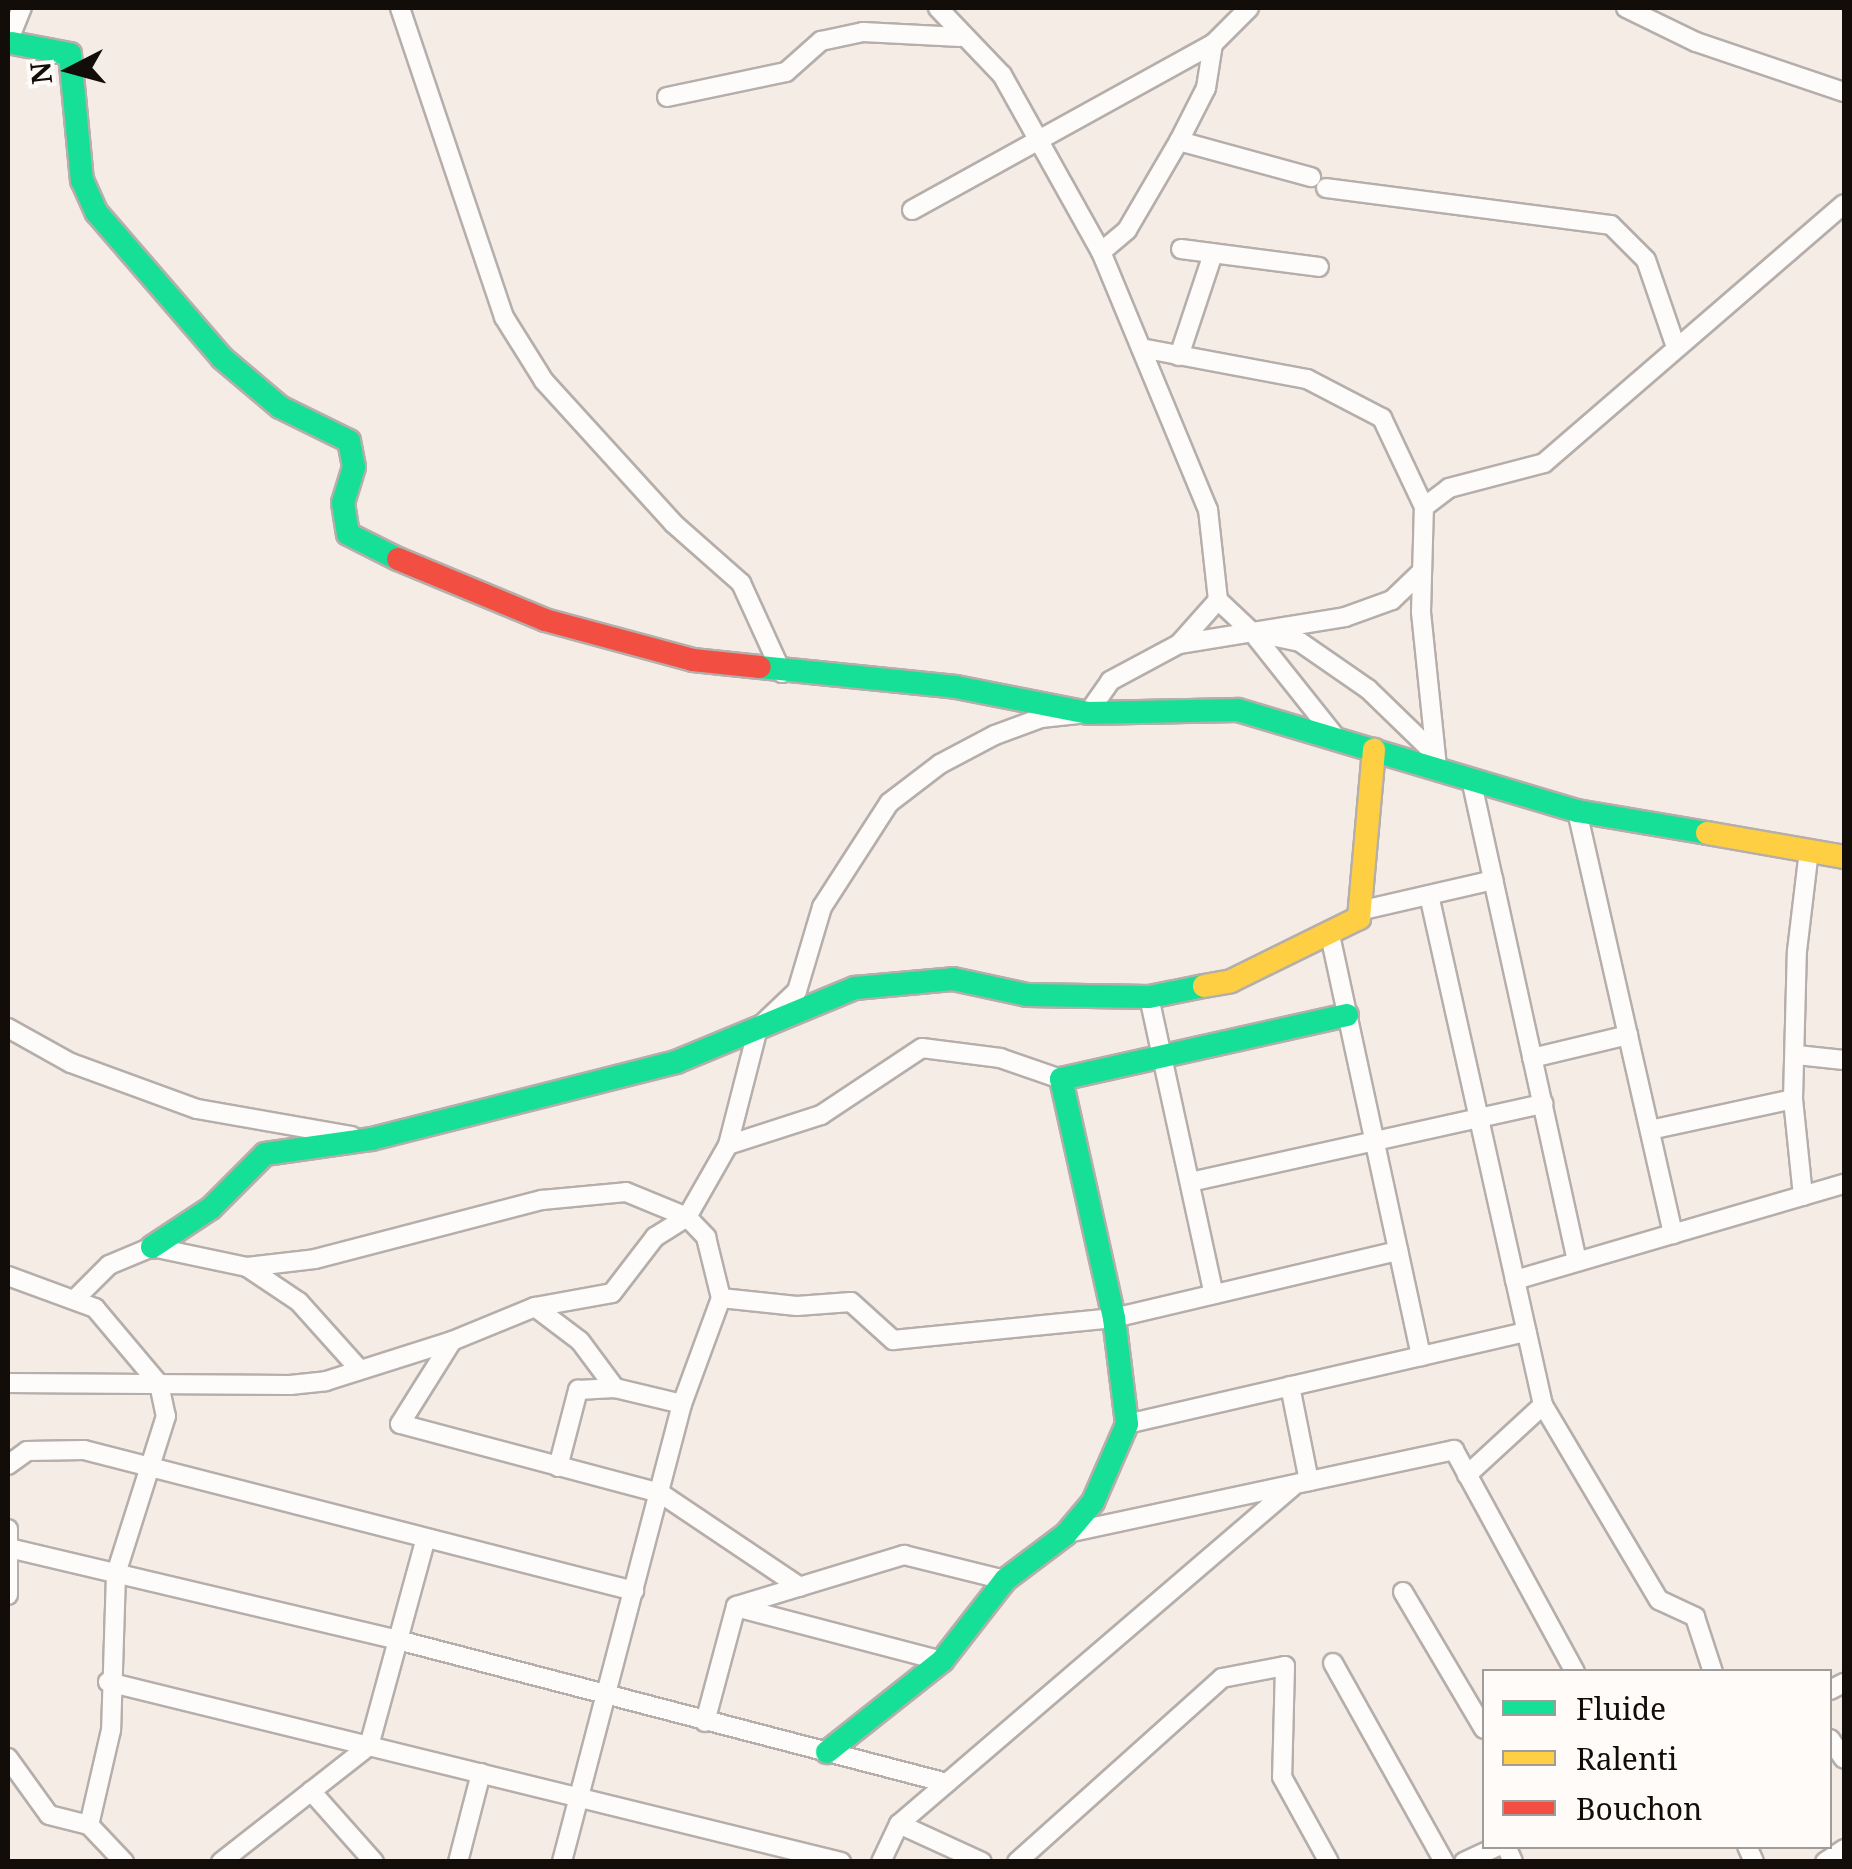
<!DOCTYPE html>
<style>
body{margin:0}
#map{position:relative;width:1852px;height:1869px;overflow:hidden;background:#f5ece6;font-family:"Noto Serif",serif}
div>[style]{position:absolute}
.roads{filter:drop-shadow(2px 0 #b5aeaa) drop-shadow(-2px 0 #b5aeaa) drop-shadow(0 2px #b5aeaa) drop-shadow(0 -2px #b5aeaa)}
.street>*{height:18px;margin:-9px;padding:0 9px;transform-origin:9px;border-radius:9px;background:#fefcfb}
.fast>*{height:22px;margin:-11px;padding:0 11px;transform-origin:11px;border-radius:11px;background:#16e098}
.slow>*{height:22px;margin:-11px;padding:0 11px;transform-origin:11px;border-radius:11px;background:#ffcf43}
.jam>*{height:22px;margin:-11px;padding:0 11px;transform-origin:11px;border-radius:11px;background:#f24e42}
span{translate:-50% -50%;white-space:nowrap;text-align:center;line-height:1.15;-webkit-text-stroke:9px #fefbf9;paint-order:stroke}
.frame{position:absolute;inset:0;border:10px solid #120d09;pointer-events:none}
.legend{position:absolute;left:1482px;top:1669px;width:350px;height:180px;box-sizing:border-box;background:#fefbf9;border:2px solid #a09c99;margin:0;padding:12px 18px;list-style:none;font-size:30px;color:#120d09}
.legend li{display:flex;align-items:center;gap:20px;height:50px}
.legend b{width:50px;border:2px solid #a09c99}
.north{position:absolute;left:20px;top:20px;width:100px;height:100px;-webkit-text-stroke:8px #fefbf9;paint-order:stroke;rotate:264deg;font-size:28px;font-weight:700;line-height:40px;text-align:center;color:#120d09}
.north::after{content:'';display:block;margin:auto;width:35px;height:45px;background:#120d09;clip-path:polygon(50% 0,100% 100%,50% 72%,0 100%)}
</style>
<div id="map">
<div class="roads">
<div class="street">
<i style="left:400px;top:8px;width:326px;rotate:71.4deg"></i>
<i style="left:504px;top:317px;width:75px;rotate:58deg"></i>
<i style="left:544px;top:381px;width:192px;rotate:47.7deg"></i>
<i style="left:673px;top:523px;width:91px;rotate:41.4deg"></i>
<i style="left:741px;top:583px;width:99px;rotate:65.5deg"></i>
<i style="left:1626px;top:8px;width:78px;rotate:25.9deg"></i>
<i style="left:1696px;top:42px;width:156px;rotate:18.7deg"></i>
<i style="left:8px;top:42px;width:37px;rotate:-68deg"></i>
<i style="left:667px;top:97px;width:122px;rotate:-11.9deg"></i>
<i style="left:786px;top:72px;width:47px;rotate:-41.5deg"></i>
<i style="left:821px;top:41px;width:43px;rotate:-12.1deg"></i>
<i style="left:863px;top:32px;width:97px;rotate:3deg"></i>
<i style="left:1179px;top:141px;width:137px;rotate:15.3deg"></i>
<i style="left:1326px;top:188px;width:287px;rotate:7.4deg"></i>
<i style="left:1611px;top:225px;width:49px;rotate:45deg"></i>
<i style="left:1646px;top:260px;width:92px;rotate:71deg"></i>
<i style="left:912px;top:210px;width:344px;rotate:-28.9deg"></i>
<i style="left:1213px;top:44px;width:51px;rotate:-45deg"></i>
<i style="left:1181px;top:249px;width:139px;rotate:7.4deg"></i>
<i style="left:1101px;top:252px;width:34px;rotate:-40deg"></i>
<i style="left:1127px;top:230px;width:103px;rotate:-59.7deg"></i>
<i style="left:1179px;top:141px;width:59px;rotate:-63deg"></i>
<i style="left:1206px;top:88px;width:45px;rotate:-81deg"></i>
<i style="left:1141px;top:348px;width:169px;rotate:10.6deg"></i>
<i style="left:1307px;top:379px;width:85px;rotate:27.5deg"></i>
<i style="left:1382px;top:418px;width:98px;rotate:64.7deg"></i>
<i style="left:1179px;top:356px;width:108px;rotate:-71.6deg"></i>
<i style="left:1218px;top:600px;width:47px;rotate:43.3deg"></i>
<i style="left:1252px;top:632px;width:49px;rotate:11.8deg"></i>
<i style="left:1300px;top:642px;width:83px;rotate:34.7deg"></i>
<i style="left:1368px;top:689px;width:93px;rotate:44.1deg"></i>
<i style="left:1252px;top:632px;width:137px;rotate:51.5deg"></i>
<i style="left:1179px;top:644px;width:168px;rotate:-9.2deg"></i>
<i style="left:1345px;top:617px;width:50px;rotate:-19.9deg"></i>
<i style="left:1392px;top:600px;width:39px;rotate:-44deg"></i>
<i style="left:1437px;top:767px;width:156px;rotate:-95.9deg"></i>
<i style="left:1421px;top:612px;width:105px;rotate:-88.4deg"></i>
<i style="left:1424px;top:507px;width:31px;rotate:-37deg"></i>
<i style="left:1449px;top:488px;width:98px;rotate:-14.7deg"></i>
<i style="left:1544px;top:463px;width:396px;rotate:-40.8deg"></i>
<i style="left:1471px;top:779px;width:494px;rotate:77.6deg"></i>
<i style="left:1577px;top:811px;width:434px;rotate:77.2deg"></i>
<i style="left:1429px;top:895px;width:523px;rotate:77.4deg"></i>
<i style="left:1543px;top:1405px;width:227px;rotate:59.3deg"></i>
<i style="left:1659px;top:1600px;width:40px;rotate:25deg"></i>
<i style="left:1695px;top:1617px;width:58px;rotate:71.9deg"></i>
<i style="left:1359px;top:911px;width:138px;rotate:-13deg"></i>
<i style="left:1330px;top:935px;width:431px;rotate:77.8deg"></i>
<i style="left:1149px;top:997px;width:304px;rotate:77.7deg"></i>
<i style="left:8px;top:1028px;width:72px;rotate:29.1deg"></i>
<i style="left:71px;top:1063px;width:134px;rotate:20.1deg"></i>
<i style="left:197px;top:1109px;width:157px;rotate:9.9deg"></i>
<i style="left:1797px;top:1055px;width:47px;rotate:6.1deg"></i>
<i style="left:1532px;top:1058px;width:99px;rotate:-13.5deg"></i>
<i style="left:1650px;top:1130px;width:146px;rotate:-12.2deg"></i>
<i style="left:728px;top:1145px;width:121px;rotate:-75.6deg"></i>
<i style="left:758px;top:1028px;width:54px;rotate:-43.5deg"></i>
<i style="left:797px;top:991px;width:88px;rotate:-73.4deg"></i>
<i style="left:822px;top:907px;width:124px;rotate:-57.2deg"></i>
<i style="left:889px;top:803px;width:64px;rotate:-37.4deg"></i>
<i style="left:940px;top:764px;width:62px;rotate:-27.8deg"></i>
<i style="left:995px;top:735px;width:49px;rotate:-20.3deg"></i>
<i style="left:1041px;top:718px;width:47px;rotate:-6.1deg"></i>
<i style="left:1088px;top:713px;width:39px;rotate:-55deg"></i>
<i style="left:1110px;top:681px;width:78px;rotate:-28.2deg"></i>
<i style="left:1179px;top:644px;width:59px;rotate:-48.4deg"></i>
<i style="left:1218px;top:600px;width:91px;rotate:-96.3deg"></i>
<i style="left:1208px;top:510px;width:279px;rotate:-112.5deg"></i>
<i style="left:1101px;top:252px;width:203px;rotate:-119.2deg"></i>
<i style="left:1002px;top:75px;width:93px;rotate:-133.7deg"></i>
<i style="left:1190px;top:1182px;width:362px;rotate:-12.5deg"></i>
<i style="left:1803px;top:1196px;width:98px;rotate:-95.9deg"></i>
<i style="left:1793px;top:1099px;width:148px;rotate:-88.5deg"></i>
<i style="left:1797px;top:951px;width:101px;rotate:-83.2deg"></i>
<i style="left:247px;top:1267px;width:63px;rotate:33.9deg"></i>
<i style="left:299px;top:1302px;width:91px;rotate:48.1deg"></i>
<i style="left:8px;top:1276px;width:93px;rotate:20.2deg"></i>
<i style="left:95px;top:1308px;width:99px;rotate:49.9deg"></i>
<i style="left:159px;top:1384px;width:33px;rotate:78deg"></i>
<i style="left:166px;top:1416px;width:166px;rotate:107.6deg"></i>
<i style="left:116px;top:1574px;width:156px;rotate:91.8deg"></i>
<i style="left:111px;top:1730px;width:98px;rotate:103deg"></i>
<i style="left:1515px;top:1280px;width:343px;rotate:-16.3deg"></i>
<i style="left:721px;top:1298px;width:76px;rotate:6deg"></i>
<i style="left:797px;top:1306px;width:54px;rotate:-4.2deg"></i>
<i style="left:851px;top:1302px;width:57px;rotate:42.1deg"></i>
<i style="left:893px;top:1340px;width:222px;rotate:-5.7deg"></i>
<i style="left:1114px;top:1318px;width:292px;rotate:-13.3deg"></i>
<i style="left:75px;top:1299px;width:48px;rotate:-45deg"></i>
<i style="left:109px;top:1265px;width:47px;rotate:-22.7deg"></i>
<i style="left:152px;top:1247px;width:97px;rotate:11.9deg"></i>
<i style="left:247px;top:1267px;width:68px;rotate:-6.7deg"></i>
<i style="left:315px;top:1259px;width:235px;rotate:-14.6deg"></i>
<i style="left:542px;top:1200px;width:84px;rotate:-5.4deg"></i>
<i style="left:626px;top:1192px;width:66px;rotate:22.3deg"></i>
<i style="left:687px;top:1217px;width:28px;rotate:46deg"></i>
<i style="left:706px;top:1237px;width:63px;rotate:76.2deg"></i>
<i style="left:721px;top:1298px;width:113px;rotate:110.2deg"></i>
<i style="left:682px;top:1404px;width:473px;rotate:104.7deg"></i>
<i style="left:535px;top:1307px;width:56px;rotate:37.1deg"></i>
<i style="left:580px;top:1341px;width:59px;rotate:53.3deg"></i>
<i style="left:615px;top:1388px;width:69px;rotate:13.4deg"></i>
<i style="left:8px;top:1383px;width:282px;rotate:0.4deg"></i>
<i style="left:290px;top:1385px;width:36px;rotate:-6deg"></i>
<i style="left:326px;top:1381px;width:132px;rotate:-17.6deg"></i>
<i style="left:1290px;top:1386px;width:97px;rotate:78.7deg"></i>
<i style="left:1127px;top:1424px;width:410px;rotate:-13deg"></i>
<i style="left:8px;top:1465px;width:24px;rotate:-36deg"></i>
<i style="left:27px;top:1451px;width:57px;rotate:-1deg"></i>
<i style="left:84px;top:1450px;width:568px;rotate:14.38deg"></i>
<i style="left:558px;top:1467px;width:80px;rotate:-75.4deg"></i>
<i style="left:578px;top:1390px;width:37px;rotate:-3deg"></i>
<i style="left:1467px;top:1475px;width:103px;rotate:-42.6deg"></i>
<i style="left:8px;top:1529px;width:66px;rotate:90deg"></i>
<i style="left:1067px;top:1533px;width:396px;rotate:-12.1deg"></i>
<i style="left:1454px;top:1450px;width:253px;rotate:61.4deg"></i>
<i style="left:9px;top:1548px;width:400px;rotate:13.3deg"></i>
<i style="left:398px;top:1640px;width:567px;rotate:14.6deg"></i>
<i style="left:800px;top:1587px;width:169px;rotate:-146.1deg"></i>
<i style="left:660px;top:1493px;width:269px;rotate:-165.1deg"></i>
<i style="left:400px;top:1424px;width:98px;rotate:-57.9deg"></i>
<i style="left:452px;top:1341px;width:90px;rotate:-22.3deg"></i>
<i style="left:535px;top:1307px;width:78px;rotate:-10.3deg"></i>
<i style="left:612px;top:1293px;width:71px;rotate:-52.5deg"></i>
<i style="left:655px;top:1237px;width:38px;rotate:-32deg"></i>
<i style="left:687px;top:1217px;width:83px;rotate:-60.3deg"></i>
<i style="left:728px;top:1145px;width:98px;rotate:-17.9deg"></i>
<i style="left:821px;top:1115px;width:121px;rotate:-33.6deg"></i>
<i style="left:922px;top:1048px;width:79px;rotate:7.3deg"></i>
<i style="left:1000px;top:1058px;width:65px;rotate:19deg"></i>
<i style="left:1403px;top:1592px;width:159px;rotate:59.4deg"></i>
<i style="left:736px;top:1606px;width:176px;rotate:-16.9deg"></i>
<i style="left:904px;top:1555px;width:104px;rotate:13.9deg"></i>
<i style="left:736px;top:1607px;width:213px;rotate:14.7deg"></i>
<i style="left:1333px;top:1663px;width:228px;rotate:60.8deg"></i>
<i style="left:108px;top:1682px;width:755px;rotate:13.8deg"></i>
<i style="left:1830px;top:1690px;width:16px;rotate:-27deg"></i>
<i style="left:705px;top:1722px;width:120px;rotate:-75deg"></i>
<i style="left:1830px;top:1739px;width:24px;rotate:55deg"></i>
<i style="left:8px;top:1758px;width:70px;rotate:54.3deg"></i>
<i style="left:49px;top:1815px;width:41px;rotate:14deg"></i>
<i style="left:89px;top:1825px;width:51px;rotate:46.6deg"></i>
<i style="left:311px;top:1791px;width:95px;rotate:48.4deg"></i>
<i style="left:899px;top:1824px;width:91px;rotate:24.6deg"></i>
<i style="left:1506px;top:1846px;width:17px;rotate:66deg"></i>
<i style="left:1747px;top:1846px;width:17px;rotate:66deg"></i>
<i style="left:221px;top:1862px;width:188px;rotate:-38.1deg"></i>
<i style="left:369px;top:1746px;width:213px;rotate:-74.7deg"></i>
<i style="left:458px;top:1862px;width:92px;rotate:-75.5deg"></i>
<i style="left:881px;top:1862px;width:42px;rotate:-64.7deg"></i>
<i style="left:899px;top:1824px;width:518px;rotate:-40.61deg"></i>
<i style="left:1017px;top:1862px;width:275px;rotate:-41.9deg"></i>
<i style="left:1222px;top:1678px;width:64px;rotate:-10.8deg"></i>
<i style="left:1285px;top:1666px;width:111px;rotate:91.5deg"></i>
<i style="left:1282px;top:1777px;width:97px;rotate:61.1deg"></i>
<i style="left:1464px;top:1862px;width:38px;rotate:-25deg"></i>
<i style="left:1825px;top:1862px;width:23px;rotate:-34deg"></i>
</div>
<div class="fast">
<i style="left:12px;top:43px;width:59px;rotate:10.7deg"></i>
<i style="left:70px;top:54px;width:127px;rotate:84.6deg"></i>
<i style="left:82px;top:180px;width:36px;rotate:66deg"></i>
<i style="left:97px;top:213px;width:191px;rotate:49.2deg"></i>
<i style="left:222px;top:358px;width:76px;rotate:40.2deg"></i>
<i style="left:280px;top:407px;width:77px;rotate:26.2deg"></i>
<i style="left:349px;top:441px;width:26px;rotate:79deg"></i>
<i style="left:354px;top:467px;width:38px;rotate:107deg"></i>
<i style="left:343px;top:503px;width:31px;rotate:81deg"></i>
<i style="left:348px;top:534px;width:56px;rotate:26.6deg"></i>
<i style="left:760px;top:667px;width:197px;rotate:5.8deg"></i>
<i style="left:956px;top:687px;width:135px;rotate:11.1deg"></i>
<i style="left:1088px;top:713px;width:150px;rotate:-1.1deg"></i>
<i style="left:1238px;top:710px;width:354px;rotate:16.6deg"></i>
<i style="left:1577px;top:811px;width:132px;rotate:9.6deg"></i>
<i style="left:152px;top:1247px;width:71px;rotate:-33.5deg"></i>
<i style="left:211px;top:1208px;width:76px;rotate:-45deg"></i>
<i style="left:265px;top:1154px;width:108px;rotate:-8deg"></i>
<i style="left:372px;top:1139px;width:314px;rotate:-14.2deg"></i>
<i style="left:676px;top:1062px;width:194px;rotate:-22.5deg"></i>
<i style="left:855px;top:988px;width:98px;rotate:-5.2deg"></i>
<i style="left:953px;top:979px;width:76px;rotate:12.2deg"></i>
<i style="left:1027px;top:995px;width:122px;rotate:0.9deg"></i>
<i style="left:1149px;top:997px;width:56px;rotate:-11.3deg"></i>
<i style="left:827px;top:1752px;width:147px;rotate:-38.4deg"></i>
<i style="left:942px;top:1661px;width:103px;rotate:-52.1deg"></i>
<i style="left:1005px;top:1580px;width:76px;rotate:-37deg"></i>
<i style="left:1066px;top:1534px;width:42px;rotate:-49.8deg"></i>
<i style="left:1093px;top:1502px;width:85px;rotate:-66.4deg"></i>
<i style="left:1127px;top:1424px;width:107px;rotate:-97deg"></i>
<i style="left:1114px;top:1318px;width:245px;rotate:-102.5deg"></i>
<i style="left:1061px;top:1079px;width:293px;rotate:-12.6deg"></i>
</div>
<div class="slow">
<i style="left:1707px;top:833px;width:139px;rotate:9.9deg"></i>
<i style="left:1204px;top:986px;width:27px;rotate:-10deg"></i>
<i style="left:1231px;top:981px;width:143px;rotate:-26.2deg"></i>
<i style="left:1359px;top:918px;width:169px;rotate:-84.9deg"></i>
</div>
<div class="jam">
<i style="left:398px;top:559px;width:159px;rotate:22.5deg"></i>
<i style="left:545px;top:620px;width:153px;rotate:15.1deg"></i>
<i style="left:693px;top:660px;width:67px;rotate:6deg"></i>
</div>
</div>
<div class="frame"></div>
<ul class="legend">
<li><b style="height:12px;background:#16e098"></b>Fluide</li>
<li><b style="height:12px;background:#ffcf43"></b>Ralenti</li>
<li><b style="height:12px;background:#f24e42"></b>Bouchon</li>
</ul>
<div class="north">N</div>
</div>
